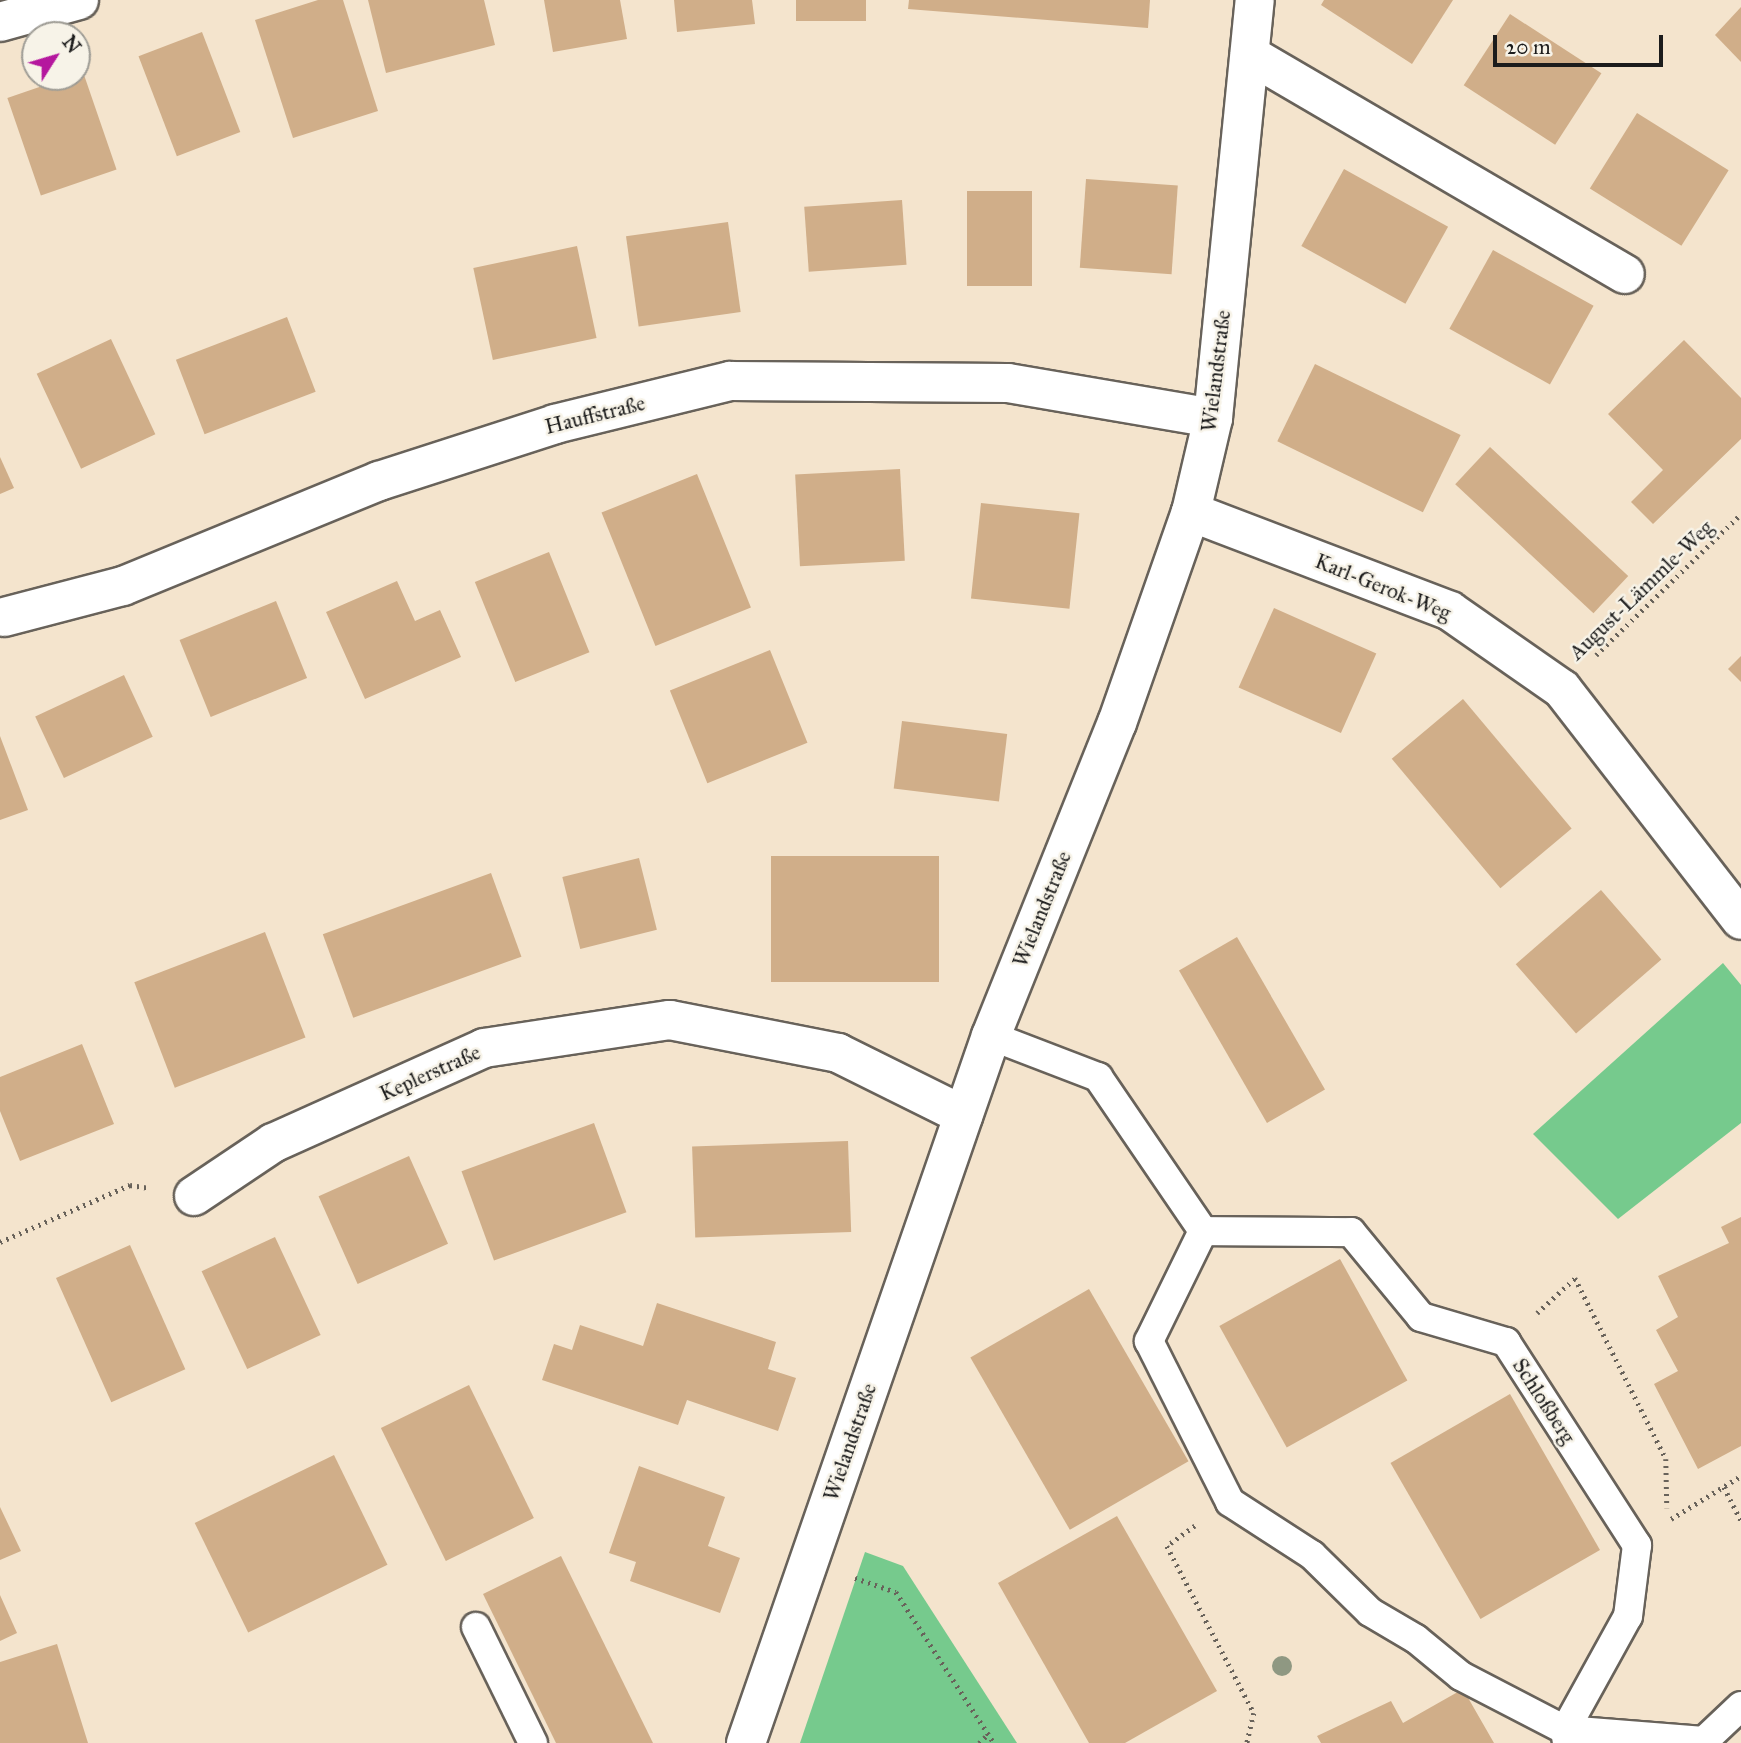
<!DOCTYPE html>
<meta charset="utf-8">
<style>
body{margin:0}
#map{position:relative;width:1741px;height:1743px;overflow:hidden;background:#f4e4cd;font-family:"IM FELL Great Primer",serif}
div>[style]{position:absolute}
.green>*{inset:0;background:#76ca8d}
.building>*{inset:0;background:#d0ae89;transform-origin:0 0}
.path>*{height:4.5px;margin-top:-2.25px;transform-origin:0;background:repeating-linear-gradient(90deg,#68625a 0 2px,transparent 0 7px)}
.roads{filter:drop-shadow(2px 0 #68625a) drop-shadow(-2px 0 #68625a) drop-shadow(0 2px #68625a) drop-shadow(0 -2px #68625a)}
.service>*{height:28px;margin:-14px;padding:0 14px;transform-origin:14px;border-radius:14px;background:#fff}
.minor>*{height:38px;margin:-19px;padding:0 19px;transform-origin:19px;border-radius:19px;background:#fff}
.trees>*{width:20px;height:20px;margin:-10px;border-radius:50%;background:#8f9882}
span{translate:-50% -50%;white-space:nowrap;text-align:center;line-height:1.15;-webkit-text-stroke:5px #f7f3e8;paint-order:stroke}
.street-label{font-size:21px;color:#1c1c1c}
.north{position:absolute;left:21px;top:21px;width:70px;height:70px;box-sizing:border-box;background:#f7f3e8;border:2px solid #9f9d96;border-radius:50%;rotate:53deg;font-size:19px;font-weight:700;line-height:28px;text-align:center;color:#1c1c1c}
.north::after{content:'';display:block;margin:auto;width:24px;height:32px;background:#b5179e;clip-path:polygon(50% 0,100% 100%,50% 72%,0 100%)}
.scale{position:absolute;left:1493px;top:35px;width:170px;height:32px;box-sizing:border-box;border:4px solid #1c1c1c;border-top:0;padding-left:9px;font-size:21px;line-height:24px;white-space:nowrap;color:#1c1c1c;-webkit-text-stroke:5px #f7f3e8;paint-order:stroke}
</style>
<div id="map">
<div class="green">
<i style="clip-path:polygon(1723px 963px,1741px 985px,1741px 1123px,1618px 1219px,1533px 1134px)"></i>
<i style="clip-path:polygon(865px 1552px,903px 1566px,1017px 1743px,800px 1743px)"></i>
</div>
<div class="building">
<i style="clip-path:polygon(318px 0,343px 0,378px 111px,293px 138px,255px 20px)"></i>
<i style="clip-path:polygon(368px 0,484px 0,495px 45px,386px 73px)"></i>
<i style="clip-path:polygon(544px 0,620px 0,627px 39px,553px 52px)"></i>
<i style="clip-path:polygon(674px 0,752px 0,755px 24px,677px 32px)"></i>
<i style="left:796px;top:0;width:70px;height:21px"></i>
<i style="clip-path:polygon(909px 0,1150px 0,1148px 28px,908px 9px)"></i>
<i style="clip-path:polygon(1324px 0,1453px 0,1412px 64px,1321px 5px)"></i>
<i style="clip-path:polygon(1741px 7px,1741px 62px,1715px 35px)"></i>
<i style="left:1510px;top:14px;width:109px;height:85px;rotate:33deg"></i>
<i style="left:202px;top:32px;width:107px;height:68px;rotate:69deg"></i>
<i style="left:83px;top:72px;width:103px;height:80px;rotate:71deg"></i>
<i style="left:1637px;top:113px;width:108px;height:89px;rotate:32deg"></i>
<i style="left:1344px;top:169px;width:119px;height:88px;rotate:29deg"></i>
<i style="left:1086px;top:179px;width:92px;height:89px;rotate:4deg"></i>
<i style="left:967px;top:191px;width:65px;height:95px"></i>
<i style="left:902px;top:200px;width:65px;height:98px;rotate:86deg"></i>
<i style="left:728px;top:222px;width:91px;height:103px;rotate:82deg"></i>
<i style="left:577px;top:246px;width:94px;height:106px;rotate:78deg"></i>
<i style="left:1493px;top:250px;width:115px;height:90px;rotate:29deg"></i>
<i style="left:287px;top:317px;width:80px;height:119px;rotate:69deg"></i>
<i style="left:111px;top:339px;width:105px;height:82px;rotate:65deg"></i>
<i style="clip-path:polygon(1684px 340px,1741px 398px,1741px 439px,1653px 524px,1631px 502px,1663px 470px,1608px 414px)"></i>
<i style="left:1315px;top:364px;width:162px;height:86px;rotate:26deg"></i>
<i style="left:1490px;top:447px;width:189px;height:51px;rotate:43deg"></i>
<i style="clip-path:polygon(0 457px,14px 488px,0 494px)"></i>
<i style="left:900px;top:469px;width:92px;height:105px;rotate:87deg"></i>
<i style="left:697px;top:474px;width:144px;height:103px;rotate:68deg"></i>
<i style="left:981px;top:503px;width:99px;height:96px;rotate:6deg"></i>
<i style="left:549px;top:552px;width:108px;height:80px;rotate:68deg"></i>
<i style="clip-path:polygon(397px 581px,415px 621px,440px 610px,461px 657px,365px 699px,326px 612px)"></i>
<i style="left:276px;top:601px;width:83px;height:104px;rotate:68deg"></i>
<i style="left:1274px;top:608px;width:112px;height:87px;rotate:24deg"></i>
<i style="left:770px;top:650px;width:100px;height:108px;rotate:68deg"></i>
<i style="clip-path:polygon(1741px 656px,1741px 682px,1728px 669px)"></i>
<i style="left:124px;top:675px;width:68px;height:98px;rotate:65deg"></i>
<i style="left:1463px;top:699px;width:169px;height:93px;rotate:50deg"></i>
<i style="left:902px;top:721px;width:106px;height:68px;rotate:7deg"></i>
<i style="clip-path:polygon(0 736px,28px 810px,0 820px)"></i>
<i style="left:939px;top:856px;width:126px;height:168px;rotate:90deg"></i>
<i style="left:639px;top:858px;width:74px;height:79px;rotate:76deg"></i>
<i style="left:491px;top:873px;width:89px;height:179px;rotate:70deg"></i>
<i style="left:1601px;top:890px;width:92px;height:113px;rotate:49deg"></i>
<i style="left:265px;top:932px;width:113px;height:140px;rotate:69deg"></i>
<i style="left:1237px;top:937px;width:176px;height:67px;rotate:60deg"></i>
<i style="clip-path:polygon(82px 1044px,114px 1124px,20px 1161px,0 1111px,0 1077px)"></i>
<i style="left:594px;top:1123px;width:95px;height:141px;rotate:70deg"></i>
<i style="left:848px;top:1141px;width:91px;height:156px;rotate:88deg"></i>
<i style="left:409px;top:1156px;width:96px;height:99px;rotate:66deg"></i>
<i style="clip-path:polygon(1741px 1217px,1741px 1446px,1698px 1469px,1654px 1384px,1678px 1371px,1656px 1330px,1678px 1317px,1658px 1276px,1729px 1243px,1721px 1227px)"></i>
<i style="left:275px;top:1237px;width:108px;height:81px;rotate:65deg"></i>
<i style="left:130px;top:1245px;width:136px;height:81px;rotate:66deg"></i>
<i style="left:1340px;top:1259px;width:139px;height:138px;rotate:61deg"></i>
<i style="left:1089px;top:1289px;width:199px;height:137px;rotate:60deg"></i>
<i style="clip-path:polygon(657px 1303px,776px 1342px,768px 1369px,796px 1378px,778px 1431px,687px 1400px,678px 1425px,542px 1380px,554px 1344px,572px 1350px,580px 1325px,643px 1346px)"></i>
<i style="left:469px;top:1385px;width:148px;height:98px;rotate:64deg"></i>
<i style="left:1510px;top:1394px;width:180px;height:138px;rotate:60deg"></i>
<i style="left:334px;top:1455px;width:122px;height:155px;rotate:64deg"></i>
<i style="clip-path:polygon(639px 1466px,725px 1497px,708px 1546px,740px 1558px,720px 1613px,630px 1581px,636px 1562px,609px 1553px)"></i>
<i style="clip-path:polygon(0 1507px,21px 1551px,0 1560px)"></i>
<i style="clip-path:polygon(1117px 1516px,1217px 1691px,1125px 1743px,1089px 1743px,998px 1583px)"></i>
<i style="clip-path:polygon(561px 1556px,653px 1743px,556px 1743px,483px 1594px)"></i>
<i style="clip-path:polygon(0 1595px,17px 1633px,0 1641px)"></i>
<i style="clip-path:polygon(57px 1644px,88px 1743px,0 1743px,0 1662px)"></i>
<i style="clip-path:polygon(1463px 1689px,1494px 1743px,1321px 1743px,1317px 1736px,1391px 1701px,1403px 1723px)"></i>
</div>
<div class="path">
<i style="left:1596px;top:655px;width:202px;rotate:-44.2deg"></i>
<i style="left:0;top:1242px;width:142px;rotate:-23.7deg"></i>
<i style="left:130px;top:1185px;width:18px;rotate:9deg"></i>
<i style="left:1537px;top:1313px;width:52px;rotate:-42.6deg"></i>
<i style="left:1575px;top:1278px;width:203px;rotate:63.3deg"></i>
<i style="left:1666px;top:1459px;width:49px;rotate:88.8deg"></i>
<i style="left:1724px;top:1487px;width:38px;rotate:63deg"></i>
<i style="left:1671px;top:1519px;width:82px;rotate:-31.6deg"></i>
<i style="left:1195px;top:1526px;width:34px;rotate:144deg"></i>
<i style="left:1167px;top:1546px;width:188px;rotate:62.5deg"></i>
<i style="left:1254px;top:1713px;width:31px;rotate:103deg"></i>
<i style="left:855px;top:1578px;width:43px;rotate:18.9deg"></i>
<i style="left:896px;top:1592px;width:180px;rotate:57deg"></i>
<i style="left:979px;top:1743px;width:13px;rotate:-45deg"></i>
</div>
<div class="roads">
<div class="service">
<i style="left:991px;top:1036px;width:115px;rotate:21deg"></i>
<i style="left:1098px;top:1077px;width:186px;rotate:55.7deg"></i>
<i style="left:1203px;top:1231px;width:123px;rotate:116.1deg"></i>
<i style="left:1149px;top:1341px;width:180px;rotate:63.3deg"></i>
<i style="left:1230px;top:1502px;width:98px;rotate:32.9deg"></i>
<i style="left:1312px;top:1555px;width:81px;rotate:44.5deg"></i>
<i style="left:1370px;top:1612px;width:53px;rotate:30.4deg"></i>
<i style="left:1416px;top:1639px;width:58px;rotate:39.4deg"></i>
<i style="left:1461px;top:1676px;width:117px;rotate:27.4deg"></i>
<i style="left:1565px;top:1730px;width:13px;rotate:81deg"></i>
<i style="left:1203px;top:1231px;width:148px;rotate:0.4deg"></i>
<i style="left:1351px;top:1232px;width:110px;rotate:50.5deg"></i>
<i style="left:1421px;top:1317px;width:89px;rotate:16.4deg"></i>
<i style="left:1506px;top:1342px;width:242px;rotate:57.2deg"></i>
<i style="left:1637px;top:1545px;width:72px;rotate:97.2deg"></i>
<i style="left:1628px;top:1616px;width:130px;rotate:118.9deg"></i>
<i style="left:1565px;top:1730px;width:139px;rotate:4.5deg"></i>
<i style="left:1704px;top:1741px;width:51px;rotate:-43.4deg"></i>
<i style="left:476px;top:1627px;width:129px;rotate:63.8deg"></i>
</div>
<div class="minor">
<i style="left:0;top:22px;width:82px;rotate:-15.6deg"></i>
<i style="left:1250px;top:55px;width:434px;rotate:30.3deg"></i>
<i style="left:1191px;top:512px;width:277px;rotate:20.9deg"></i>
<i style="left:1450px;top:611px;width:136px;rotate:34.9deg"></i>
<i style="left:1562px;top:689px;width:292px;rotate:52.2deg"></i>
<i style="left:4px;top:617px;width:123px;rotate:-14.6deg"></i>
<i style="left:123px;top:586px;width:277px;rotate:-22.3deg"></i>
<i style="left:379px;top:481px;width:185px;rotate:-17.9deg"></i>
<i style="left:555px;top:424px;width:180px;rotate:-13.8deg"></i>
<i style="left:730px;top:381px;width:278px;rotate:0.4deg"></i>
<i style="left:1008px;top:383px;width:208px;rotate:9.7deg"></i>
<i style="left:194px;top:1196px;width:95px;rotate:-33.9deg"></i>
<i style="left:273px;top:1143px;width:231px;rotate:-24.2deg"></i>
<i style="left:484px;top:1048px;width:188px;rotate:-8.6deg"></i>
<i style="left:670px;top:1020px;width:171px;rotate:11.1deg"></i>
<i style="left:838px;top:1053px;width:140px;rotate:26.4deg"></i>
<i style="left:746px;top:1743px;width:748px;rotate:-70.89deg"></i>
<i style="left:991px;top:1036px;width:337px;rotate:-68.1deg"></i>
<i style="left:1117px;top:723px;width:224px;rotate:-70.7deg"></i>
<i style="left:1191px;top:512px;width:97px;rotate:-76.8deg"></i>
<i style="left:1213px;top:418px;width:420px;rotate:-84.3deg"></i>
</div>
</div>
<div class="trees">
<i style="left:1282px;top:1666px"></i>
</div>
<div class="street-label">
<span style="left:1216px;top:371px;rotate:-83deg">Wielandstraße</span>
<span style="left:595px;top:415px;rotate:-14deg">Hauffstraße</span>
<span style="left:1383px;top:587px;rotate:22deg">Karl-Gerok-Weg</span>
<span style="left:1641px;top:590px;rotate:-44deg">August-Lämmle-Weg</span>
<span style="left:1042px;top:909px;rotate:-68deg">Wielandstraße</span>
<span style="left:430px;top:1073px;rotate:-24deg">Keplerstraße</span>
<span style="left:1544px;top:1401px;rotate:57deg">Schloßberg</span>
<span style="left:850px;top:1442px;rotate:-71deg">Wielandstraße</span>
</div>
<div class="north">N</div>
<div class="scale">20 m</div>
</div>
